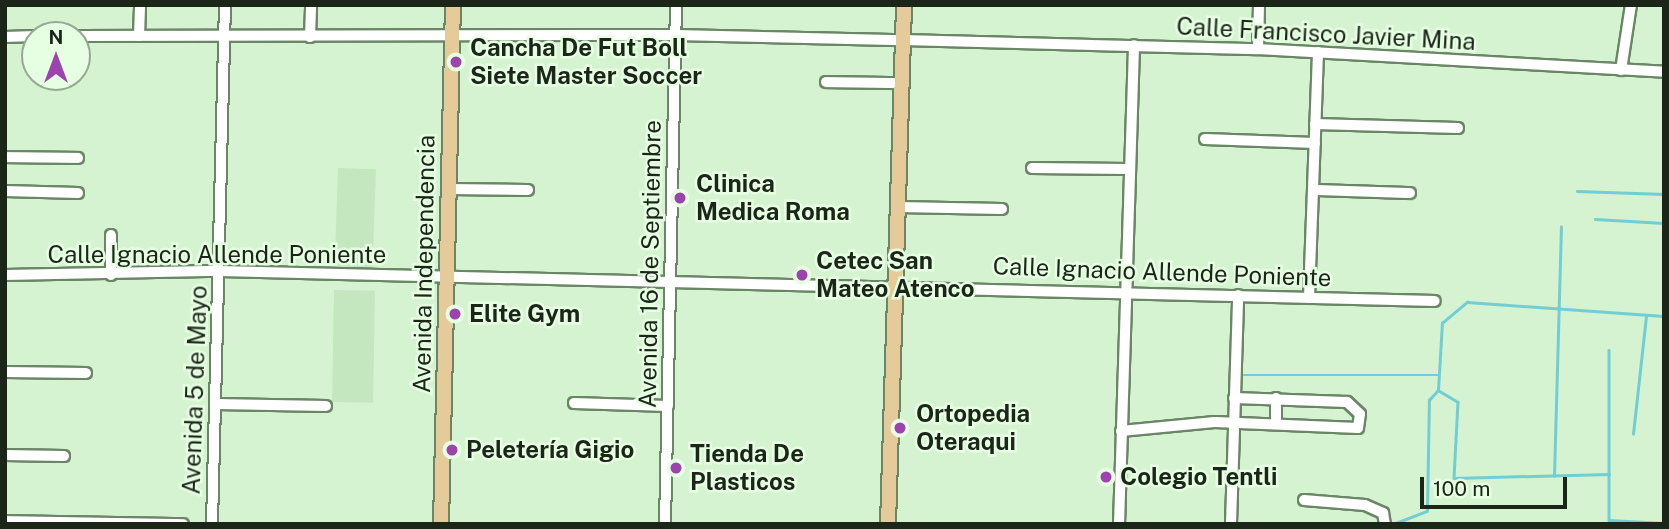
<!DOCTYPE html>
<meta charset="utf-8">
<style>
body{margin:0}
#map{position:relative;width:1669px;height:529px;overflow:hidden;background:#d5f3d0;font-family:"Public Sans",sans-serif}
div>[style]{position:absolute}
.built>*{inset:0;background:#c5e7bf;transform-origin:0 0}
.stream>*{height:2.5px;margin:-1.25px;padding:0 1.25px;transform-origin:1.25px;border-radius:1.25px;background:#71ced4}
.roads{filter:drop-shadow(2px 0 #6b8667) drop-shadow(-2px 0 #6b8667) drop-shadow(0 2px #6b8667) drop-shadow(0 -2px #6b8667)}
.minor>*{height:10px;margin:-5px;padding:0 5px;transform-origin:5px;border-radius:5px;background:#fff}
.major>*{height:14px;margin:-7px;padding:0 7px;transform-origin:7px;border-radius:7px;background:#e5cb9a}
.dots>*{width:19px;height:19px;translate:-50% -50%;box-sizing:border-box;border:4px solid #e6fee2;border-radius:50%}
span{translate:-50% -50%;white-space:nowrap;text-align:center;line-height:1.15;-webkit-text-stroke:5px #e6fee2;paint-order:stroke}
.street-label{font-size:24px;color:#1b2619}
.poi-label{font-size:24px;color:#1b2619;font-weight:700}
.left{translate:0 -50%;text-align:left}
.frame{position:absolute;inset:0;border:7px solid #1b2619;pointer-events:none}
.north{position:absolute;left:21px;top:21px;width:70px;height:70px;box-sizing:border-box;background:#e6fee2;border:2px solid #95a892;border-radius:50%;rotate:0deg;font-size:19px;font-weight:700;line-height:28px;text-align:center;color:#1b2619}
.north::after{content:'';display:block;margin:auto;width:24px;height:32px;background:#9d43ae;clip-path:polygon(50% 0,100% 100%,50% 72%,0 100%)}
.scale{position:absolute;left:1420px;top:477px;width:147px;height:32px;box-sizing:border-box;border:4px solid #1b2619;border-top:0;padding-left:9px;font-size:21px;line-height:24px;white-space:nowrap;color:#1b2619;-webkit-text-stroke:5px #e6fee2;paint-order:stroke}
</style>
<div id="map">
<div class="built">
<i style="left:338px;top:168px;width:38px;height:108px;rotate:2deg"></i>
<i style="left:334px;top:290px;width:41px;height:112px;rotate:1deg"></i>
</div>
<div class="stream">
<i style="left:1577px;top:191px;width:87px;rotate:2deg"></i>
<i style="left:1595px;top:219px;width:69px;rotate:3.3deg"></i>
<i style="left:1609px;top:350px;width:170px;rotate:90deg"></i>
<i style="left:1609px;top:520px;width:55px;rotate:3.1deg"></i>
<i style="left:1240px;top:375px;width:199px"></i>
<i style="left:1438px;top:390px;width:23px;rotate:31deg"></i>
<i style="left:1458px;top:402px;width:76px;rotate:93deg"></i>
<i style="left:1454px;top:478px;width:155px;rotate:-1.5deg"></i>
<i style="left:1633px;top:434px;width:119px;rotate:-83.7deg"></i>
<i style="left:1554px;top:476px;width:249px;rotate:-88.4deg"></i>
<i style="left:1393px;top:524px;width:36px;rotate:-21deg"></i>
<i style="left:1427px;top:511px;width:111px;rotate:-89deg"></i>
<i style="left:1429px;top:400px;width:13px;rotate:-48deg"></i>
<i style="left:1438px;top:390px;width:67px;rotate:-86.6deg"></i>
<i style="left:1442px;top:323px;width:33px;rotate:-40deg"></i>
<i style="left:1467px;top:302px;width:197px;rotate:4.1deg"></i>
</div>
<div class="roads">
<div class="minor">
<i style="left:77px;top:36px;width:599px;rotate:-0.1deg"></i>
<i style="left:676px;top:35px;width:227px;rotate:1.3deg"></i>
<i style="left:903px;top:40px;width:355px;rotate:1.5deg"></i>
<i style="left:1258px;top:49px;width:407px;rotate:3.2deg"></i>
<i style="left:139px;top:36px;width:31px;rotate:-88deg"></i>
<i style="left:5px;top:37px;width:30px;rotate:-2deg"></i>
<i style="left:310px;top:37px;width:32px;rotate:-88deg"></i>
<i style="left:1258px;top:49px;width:44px;rotate:-88.7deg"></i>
<i style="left:1621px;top:70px;width:66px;rotate:-81.3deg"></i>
<i style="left:826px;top:82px;width:76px;rotate:0.8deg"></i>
<i style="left:1315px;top:124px;width:143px;rotate:1.6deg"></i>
<i style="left:1205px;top:139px;width:110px;rotate:2.1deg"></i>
<i style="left:5px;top:157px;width:73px;rotate:0.8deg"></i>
<i style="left:1032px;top:168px;width:95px;rotate:0.6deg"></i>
<i style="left:449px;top:189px;width:79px;rotate:0.7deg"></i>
<i style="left:1314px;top:190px;width:96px;rotate:1.8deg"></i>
<i style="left:5px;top:191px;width:73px;rotate:1.6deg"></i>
<i style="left:898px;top:207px;width:104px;rotate:1.1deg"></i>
<i style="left:5px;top:275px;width:215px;rotate:-1.1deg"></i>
<i style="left:220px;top:271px;width:1215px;rotate:1.41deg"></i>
<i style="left:111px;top:275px;width:40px;rotate:-90deg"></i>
<i style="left:1309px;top:298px;width:246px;rotate:-87.9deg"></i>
<i style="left:5px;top:372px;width:81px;rotate:0.7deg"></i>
<i style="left:1276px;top:398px;width:26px;rotate:90deg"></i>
<i style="left:574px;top:403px;width:94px;rotate:1.8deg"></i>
<i style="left:216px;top:404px;width:110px;rotate:1deg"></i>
<i style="left:1121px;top:431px;width:94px;rotate:-5.5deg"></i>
<i style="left:1215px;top:422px;width:143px;rotate:2.4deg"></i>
<i style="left:1358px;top:428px;width:14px;rotate:-82deg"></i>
<i style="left:1360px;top:414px;width:18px;rotate:-137deg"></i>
<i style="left:1347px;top:402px;width:113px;rotate:-178deg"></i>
<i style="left:5px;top:455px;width:59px;rotate:1deg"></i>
<i style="left:1304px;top:500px;width:61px;rotate:4.7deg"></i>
<i style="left:1365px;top:505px;width:20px;rotate:24deg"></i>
<i style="left:1383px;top:513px;width:11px;rotate:80deg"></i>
<i style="left:5px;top:521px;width:178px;rotate:1deg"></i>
<i style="left:212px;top:524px;width:519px;rotate:-88.57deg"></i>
<i style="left:665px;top:524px;width:519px;rotate:-88.79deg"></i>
<i style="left:1119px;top:524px;width:479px;rotate:-88.2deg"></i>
<i style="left:1231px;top:524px;width:229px;rotate:-88.2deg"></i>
</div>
<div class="major">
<i style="left:441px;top:524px;width:519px;rotate:-88.68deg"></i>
<i style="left:888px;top:524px;width:519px;rotate:-88.23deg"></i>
</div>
</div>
<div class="dots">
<i style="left:456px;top:62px;background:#9d43ae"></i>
<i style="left:680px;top:198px;background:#9d43ae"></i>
<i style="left:802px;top:275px;background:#9d43ae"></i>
<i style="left:455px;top:314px;background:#9d43ae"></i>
<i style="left:900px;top:428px;background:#9d43ae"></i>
<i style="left:452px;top:450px;background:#9d43ae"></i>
<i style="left:676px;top:468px;background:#9d43ae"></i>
<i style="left:1106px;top:477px;background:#9d43ae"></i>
</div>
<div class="street-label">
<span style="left:1326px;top:34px;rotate:3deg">Calle Francisco Javier Mina</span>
<span style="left:217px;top:255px">Calle Ignacio Allende Poniente</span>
<span style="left:424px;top:264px;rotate:-89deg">Avenida Independencia</span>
<span style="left:650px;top:264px;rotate:-89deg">Avenida 16 de Septiembre</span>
<span style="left:1162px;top:272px;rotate:2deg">Calle Ignacio Allende Poniente</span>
<span style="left:195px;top:390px;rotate:-88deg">Avenida 5 de Mayo</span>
</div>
<div class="poi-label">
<span class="left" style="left:470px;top:62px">Cancha De Fut Boll<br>Siete Master Soccer</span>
<span class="left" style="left:696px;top:198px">Clinica<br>Medica Roma</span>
<span class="left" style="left:816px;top:275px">Cetec San<br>Mateo Atenco</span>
<span class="left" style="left:469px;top:314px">Elite Gym</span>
<span class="left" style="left:916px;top:428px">Ortopedia<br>Oteraqui</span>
<span class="left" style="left:466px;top:450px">Peletería Gigio</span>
<span class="left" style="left:690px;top:468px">Tienda De<br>Plasticos</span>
<span class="left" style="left:1120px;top:477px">Colegio Tentli</span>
</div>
<div class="frame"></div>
<div class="north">N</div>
<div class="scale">100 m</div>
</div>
